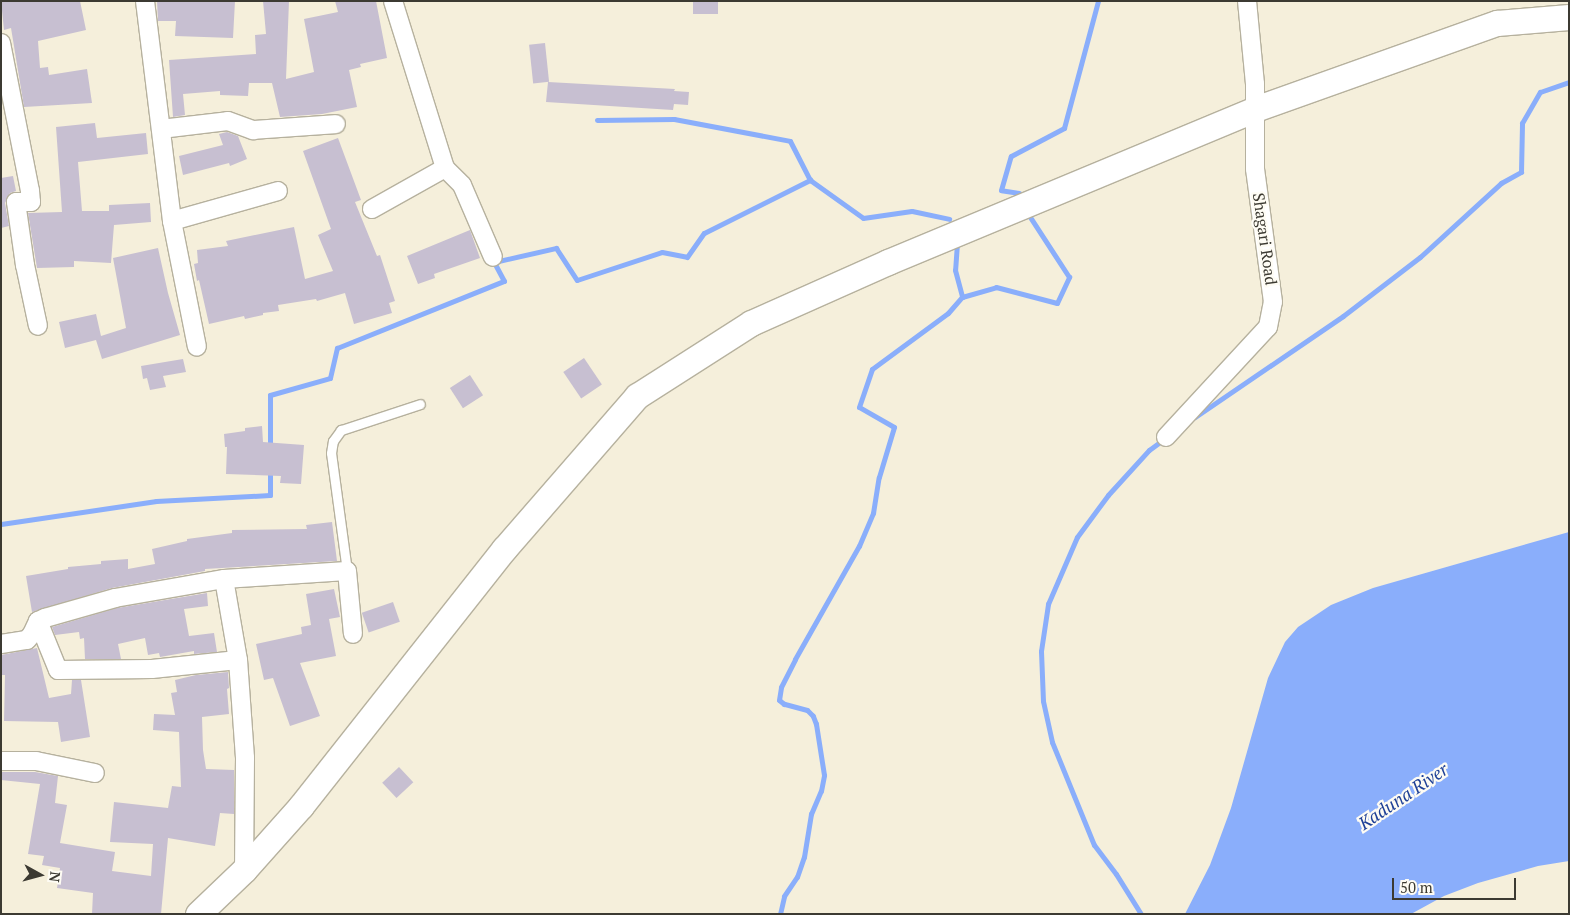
<!DOCTYPE html>
<style>
body{margin:0}
#map{position:relative;width:1570px;height:915px;overflow:hidden;background:#f5efdb;font-family:"PT Serif",serif}
div>[style]{position:absolute}
.water>*{inset:0;background:#8aaefb}
.stream>*{height:5px;margin:-2.5px;padding:0 2.5px;transform-origin:2.5px;border-radius:2.5px;background:#8aaefb}
.building>*{inset:0;background:#c7bfd1;transform-origin:0 0}
.roads{filter:drop-shadow(1px 0 #b6b19e) drop-shadow(-1px 0 #b6b19e) drop-shadow(0 1px #b6b19e) drop-shadow(0 -1px #b6b19e)}
.lane>*{height:9px;margin:-4.5px;padding:0 4.5px;transform-origin:4.5px;border-radius:4.5px;background:#fff}
.street>*{height:18px;margin:-9px;padding:0 9px;transform-origin:9px;border-radius:9px;background:#fff}
.secondary>*{height:25px;margin:-12.5px;padding:0 12.5px;transform-origin:12.5px;border-radius:12.5px;background:#fff}
span{translate:-50% -50%;white-space:nowrap;text-align:center;line-height:1.15;-webkit-text-stroke:4.5px #fefcf4;paint-order:stroke}
.street-label{font-size:16px;color:#3c3a32}
.water-label{font-size:18px;color:#1f4197;font-style:italic}
.frame{position:absolute;inset:0;border:2px solid #3c3a32;pointer-events:none}
.north{position:absolute;left:15px;top:850px;width:50px;height:50px;-webkit-text-stroke:4px #fefcf4;paint-order:stroke;rotate:97deg;font-size:14px;font-weight:700;line-height:20px;text-align:center;color:#3c3a32}
.north::after{content:'';display:block;margin:auto;width:18px;height:22px;background:#3c3a32;clip-path:polygon(50% 0,100% 100%,50% 72%,0 100%)}
.scale{position:absolute;left:1392px;top:878px;width:124px;height:22px;box-sizing:border-box;border:2px solid #3c3a32;border-top:0;padding-left:6px;font-size:15px;line-height:18px;white-space:nowrap;color:#3c3a32;-webkit-text-stroke:4px #fefcf4;paint-order:stroke}
</style>
<div id="map">
<div class="water">
<i style="clip-path:polygon(1569px 532px,1569px 861px,1538px 866px,1478px 883px,1444px 896px,1411px 914px,1185px 914px,1210px 865px,1231px 808px,1268px 678px,1285px 642px,1298px 627px,1331px 605px,1373px 588px)"></i>
</div>
<div class="stream">
<i style="left:597px;top:120px;width:77px;rotate:-0.7deg"></i>
<i style="left:674px;top:119px;width:118px;rotate:10.7deg"></i>
<i style="left:790px;top:141px;width:44px;rotate:62.9deg"></i>
<i style="left:810px;top:180px;width:65px;rotate:35.6deg"></i>
<i style="left:863px;top:218px;width:49px;rotate:-8.1deg"></i>
<i style="left:912px;top:211px;width:38px;rotate:12deg"></i>
<i style="left:1019px;top:193px;width:18px;rotate:-171deg"></i>
<i style="left:1001px;top:190px;width:35px;rotate:-74deg"></i>
<i style="left:1011px;top:156px;width:60px;rotate:-27.8deg"></i>
<i style="left:1064px;top:128px;width:131px;rotate:-75deg"></i>
<i style="left:957px;top:243px;width:27px;rotate:94deg"></i>
<i style="left:955px;top:270px;width:28px;rotate:75deg"></i>
<i style="left:1195px;top:417px;width:179px;rotate:-34.3deg"></i>
<i style="left:1343px;top:316px;width:97px;rotate:-37.5deg"></i>
<i style="left:1420px;top:257px;width:110px;rotate:-42.4deg"></i>
<i style="left:1501px;top:183px;width:23px;rotate:-29deg"></i>
<i style="left:1521px;top:172px;width:49px;rotate:-88.8deg"></i>
<i style="left:1522px;top:123px;width:36px;rotate:-60deg"></i>
<i style="left:1540px;top:92px;width:31px;rotate:-19deg"></i>
<i style="left:270px;top:448px;width:53px;rotate:-90deg"></i>
<i style="left:270px;top:395px;width:62px;rotate:-15.8deg"></i>
<i style="left:330px;top:378px;width:31px;rotate:-77deg"></i>
<i style="left:337px;top:348px;width:180px;rotate:-21.9deg"></i>
<i style="left:504px;top:281px;width:21px;rotate:-118deg"></i>
<i style="left:494px;top:262px;width:64px;rotate:-12.7deg"></i>
<i style="left:556px;top:248px;width:38px;rotate:57deg"></i>
<i style="left:577px;top:280px;width:89px;rotate:-18.2deg"></i>
<i style="left:662px;top:252px;width:25px;rotate:11deg"></i>
<i style="left:687px;top:257px;width:29px;rotate:-55deg"></i>
<i style="left:704px;top:233px;width:119px;rotate:-26.6deg"></i>
<i style="left:1px;top:524px;width:157px;rotate:-8.4deg"></i>
<i style="left:156px;top:501px;width:114px;rotate:-3deg"></i>
<i style="left:270px;top:495px;width:26px;rotate:-90deg"></i>
<i style="left:780px;top:914px;width:18px;rotate:-77deg"></i>
<i style="left:784px;top:896px;width:23px;rotate:-56deg"></i>
<i style="left:797px;top:877px;width:21px;rotate:-71deg"></i>
<i style="left:804px;top:857px;width:44px;rotate:-80.8deg"></i>
<i style="left:811px;top:814px;width:25px;rotate:-67deg"></i>
<i style="left:821px;top:791px;width:16px;rotate:-79deg"></i>
<i style="left:824px;top:775px;width:52px;rotate:-98.9deg"></i>
<i style="left:816px;top:724px;width:9px;rotate:-111deg"></i>
<i style="left:813px;top:716px;width:8px;rotate:-135deg"></i>
<i style="left:807px;top:710px;width:24px;rotate:-165deg"></i>
<i style="left:784px;top:704px;width:6px;rotate:-141deg"></i>
<i style="left:779px;top:700px;width:13px;rotate:-81deg"></i>
<i style="left:781px;top:687px;width:31px;rotate:-63deg"></i>
<i style="left:795px;top:659px;width:130px;rotate:-60.5deg"></i>
<i style="left:859px;top:546px;width:36px;rotate:-67deg"></i>
<i style="left:873px;top:513px;width:36px;rotate:-81deg"></i>
<i style="left:879px;top:477px;width:52px;rotate:-73.3deg"></i>
<i style="left:894px;top:427px;width:40px;rotate:-150.3deg"></i>
<i style="left:859px;top:407px;width:40px;rotate:-71.1deg"></i>
<i style="left:872px;top:369px;width:94px;rotate:-36.4deg"></i>
<i style="left:948px;top:313px;width:21px;rotate:-49deg"></i>
<i style="left:962px;top:297px;width:35px;rotate:-16deg"></i>
<i style="left:996px;top:287px;width:63px;rotate:14.7deg"></i>
<i style="left:1057px;top:303px;width:29px;rotate:-65deg"></i>
<i style="left:1069px;top:277px;width:72px;rotate:-123deg"></i>
<i style="left:1141px;top:914px;width:47px;rotate:-122deg"></i>
<i style="left:1116px;top:874px;width:36px;rotate:-127deg"></i>
<i style="left:1094px;top:845px;width:111px;rotate:-112.2deg"></i>
<i style="left:1052px;top:742px;width:42px;rotate:-102.4deg"></i>
<i style="left:1043px;top:701px;width:50px;rotate:-92.3deg"></i>
<i style="left:1041px;top:651px;width:48px;rotate:-81.5deg"></i>
<i style="left:1048px;top:604px;width:73px;rotate:-66.6deg"></i>
<i style="left:1077px;top:537px;width:52px;rotate:-53.6deg"></i>
<i style="left:1108px;top:495px;width:61px;rotate:-47.7deg"></i>
<i style="left:1149px;top:450px;width:19px;rotate:-36deg"></i>
</div>
<div class="building">
<i style="clip-path:polygon(1px 1px,80px 1px,86px 30px,38px 41px,40px 68px,48px 67px,49px 75px,87px 69px,92px 103px,24px 107px,11px 28px,4px 30px)"></i>
<i style="clip-path:polygon(157px 1px,235px 1px,233px 38px,175px 36px,176px 21px,158px 21px)"></i>
<i style="clip-path:polygon(263px 1px,289px 1px,286px 79px,314px 72px,304px 19px,338px 12px,335px 1px,376px 1px,387px 58px,360px 64px,361px 67px,349px 70px,357px 107px,322px 114px,280px 117px,272px 83px,249px 83px,248px 96px,220px 95px,220px 91px,183px 94px,185px 115px,173px 117px,169px 60px,256px 54px,255px 35px,266px 34px)"></i>
<i style="left:693px;top:1px;width:25px;height:13px"></i>
<i style="left:545px;top:43px;width:39px;height:16px;rotate:84deg"></i>
<i style="clip-path:polygon(548px 82px,675px 89px,674px 91px,689px 92px,688px 105px,674px 104px,673px 110px,546px 102px)"></i>
<i style="clip-path:polygon(95px 123px,97px 138px,146px 133px,148px 154px,78px 162px,82px 211px,109px 211px,109px 205px,150px 203px,151px 222px,114px 225px,111px 263px,74px 261px,74px 267px,37px 268px,28px 213px,62px 212px,56px 127px)"></i>
<i style="clip-path:polygon(227px 132px,238px 136px,247px 159px,230px 166px,229px 163px,183px 175px,179px 156px,223px 145px,219px 134px)"></i>
<i style="clip-path:polygon(338px 138px,361px 200px,355px 202px,377px 256px,380px 255px,395px 301px,389px 303px,392px 313px,354px 324px,345px 293px,317px 301px,316px 299px,278px 305px,279px 311px,263px 313px,263px 315px,245px 319px,244px 316px,209px 324px,199px 280px,197px 281px,194px 264px,198px 263px,197px 250px,228px 246px,226px 241px,294px 227px,305px 279px,333px 271px,318px 235px,331px 229px,303px 151px)"></i>
<i style="clip-path:polygon(13px 176px,16px 191px,10px 193px,5px 203px,9px 226px,1px 228px,1px 178px)"></i>
<i style="clip-path:polygon(470px 230px,480px 258px,434px 274px,435px 278px,418px 284px,407px 256px)"></i>
<i style="clip-path:polygon(158px 248px,168px 293px,180px 335px,102px 359px,96px 340px,65px 348px,59px 322px,96px 314px,101px 336px,126px 328px,113px 258px)"></i>
<i style="left:584px;top:358px;width:32px;height:25px;rotate:56deg"></i>
<i style="clip-path:polygon(183px 359px,186px 372px,163px 376px,166px 387px,150px 390px,147px 378px,143px 379px,141px 366px)"></i>
<i style="left:470px;top:375px;width:24px;height:24px;rotate:57deg"></i>
<i style="clip-path:polygon(262px 426px,263px 442px,304px 445px,301px 484px,280px 483px,281px 476px,226px 474px,227px 447px,225px 447px,224px 434px,245px 431px,245px 428px)"></i>
<i style="clip-path:polygon(332px 522px,337px 561px,205px 569px,205px 571px,112px 588px,32px 612px,26px 576px,68px 569px,68px 567px,101px 564px,101px 561px,128px 559px,128px 569px,155px 564px,152px 549px,187px 541px,187px 539px,232px 533px,232px 530px,307px 529px,306px 525px)"></i>
<i style="clip-path:polygon(334px 589px,340px 617px,329px 619px,336px 656px,300px 663px,320px 716px,290px 726px,273px 678px,264px 680px,256px 644px,302px 634px,301px 627px,311px 625px,306px 594px)"></i>
<i style="clip-path:polygon(207px 593px,208px 606px,184px 609px,189px 636px,214px 633px,217px 652px,194px 654px,194px 651px,160px 657px,159px 653px,148px 655px,145px 638px,118px 644px,121px 659px,85px 659px,84px 638px,80px 639px,79px 632px,55px 635px,52px 627px,117px 608px)"></i>
<i style="left:393px;top:602px;width:21px;height:33px;rotate:71deg"></i>
<i style="clip-path:polygon(37px 648px,49px 698px,71px 694px,72px 680px,81px 680px,90px 737px,61px 742px,58px 722px,4px 721px,5px 675px,1px 675px,1px 655px)"></i>
<i style="clip-path:polygon(228px 672px,229px 688px,227px 689px,229px 714px,202px 717px,203px 750px,206px 769px,234px 770px,234px 814px,220px 813px,215px 846px,168px 838px,161px 914px,92px 914px,93px 893px,57px 888px,60px 868px,42px 865px,44px 856px,28px 854px,40px 784px,1px 780px,1px 772px,35px 772px,58px 776px,55px 803px,67px 805px,60px 843px,115px 852px,112px 871px,151px 876px,153px 844px,110px 842px,114px 802px,168px 808px,172px 786px,181px 787px,179px 732px,153px 730px,154px 714px,175px 715px,171px 693px,177px 692px,175px 680px,196px 675px)"></i>
<i style="left:399px;top:767px;width:21px;height:23px;rotate:47deg"></i>
</div>
<div class="roads">
<div class="lane">
<i style="left:347px;top:571px;width:119px;rotate:-97.7deg"></i>
<i style="left:331px;top:453px;width:12px;rotate:-81deg"></i>
<i style="left:333px;top:441px;width:14px;rotate:-54deg"></i>
<i style="left:341px;top:430px;width:83px;rotate:-18.2deg"></i>
</div>
<div class="street">
<i style="left:145px;top:1px;width:222px;rotate:83deg"></i>
<i style="left:172px;top:221px;width:128px;rotate:78.8deg"></i>
<i style="left:393px;top:1px;width:175px;rotate:72.7deg"></i>
<i style="left:445px;top:168px;width:24px;rotate:45deg"></i>
<i style="left:462px;top:185px;width:78px;rotate:66.7deg"></i>
<i style="left:1px;top:43px;width:151px;rotate:78.9deg"></i>
<i style="left:30px;top:191px;width:11px;rotate:85deg"></i>
<i style="left:31px;top:202px;width:15px;rotate:180deg"></i>
<i style="left:16px;top:202px;width:64px;rotate:81.9deg"></i>
<i style="left:25px;top:265px;width:62px;rotate:78deg"></i>
<i style="left:161px;top:129px;width:67px;rotate:-6.8deg"></i>
<i style="left:228px;top:121px;width:27px;rotate:20deg"></i>
<i style="left:253px;top:130px;width:83px;rotate:-4.1deg"></i>
<i style="left:372px;top:209px;width:84px;rotate:-29.3deg"></i>
<i style="left:172px;top:221px;width:110px;rotate:-15.8deg"></i>
<i style="left:1166px;top:437px;width:150px;rotate:-47.2deg"></i>
<i style="left:1268px;top:327px;width:25px;rotate:-79deg"></i>
<i style="left:1273px;top:302px;width:134px;rotate:-97.7deg"></i>
<i style="left:1255px;top:169px;width:85px;rotate:-90deg"></i>
<i style="left:1255px;top:84px;width:83px;rotate:-95.5deg"></i>
<i style="left:224px;top:579px;width:82px;rotate:80.2deg"></i>
<i style="left:238px;top:660px;width:98px;rotate:85.9deg"></i>
<i style="left:245px;top:758px;width:112px;rotate:90.5deg"></i>
<i style="left:38px;top:621px;width:53px;rotate:67.8deg"></i>
<i style="left:58px;top:670px;width:94px;rotate:-0.6deg"></i>
<i style="left:152px;top:669px;width:86px;rotate:-6deg"></i>
<i style="left:1px;top:644px;width:26px;rotate:-9deg"></i>
<i style="left:27px;top:640px;width:8px;rotate:-50deg"></i>
<i style="left:32px;top:634px;width:14px;rotate:-65deg"></i>
<i style="left:38px;top:621px;width:8px;rotate:-23deg"></i>
<i style="left:45px;top:618px;width:73px;rotate:-15.9deg"></i>
<i style="left:115px;top:598px;width:111px;rotate:-9.9deg"></i>
<i style="left:224px;top:579px;width:123px;rotate:-3.7deg"></i>
<i style="left:347px;top:571px;width:63px;rotate:84.6deg"></i>
<i style="left:1px;top:761px;width:35px"></i>
<i style="left:36px;top:761px;width:60px;rotate:11.5deg"></i>
</div>
<div class="secondary">
<i style="left:198px;top:914px;width:64px;rotate:-43.7deg"></i>
<i style="left:244px;top:870px;width:86px;rotate:-48.3deg"></i>
<i style="left:301px;top:806px;width:328px;rotate:-51.7deg"></i>
<i style="left:504px;top:549px;width:203px;rotate:-49deg"></i>
<i style="left:637px;top:396px;width:135px;rotate:-32.6deg"></i>
<i style="left:751px;top:323px;width:150px;rotate:-24deg"></i>
<i style="left:888px;top:262px;width:398px;rotate:-22.6deg"></i>
<i style="left:1255px;top:109px;width:257px;rotate:-19.6deg"></i>
<i style="left:1497px;top:23px;width:72px;rotate:-4.8deg"></i>
</div>
</div>
<div class="street-label">
<span style="left:1265px;top:239px;rotate:82deg">Shagari Road</span>
</div>
<div class="water-label">
<span style="left:1403px;top:796px;rotate:-34deg">Kaduna River</span>
</div>
<div class="frame"></div>
<div class="north">N</div>
<div class="scale">50 m</div>
</div>
